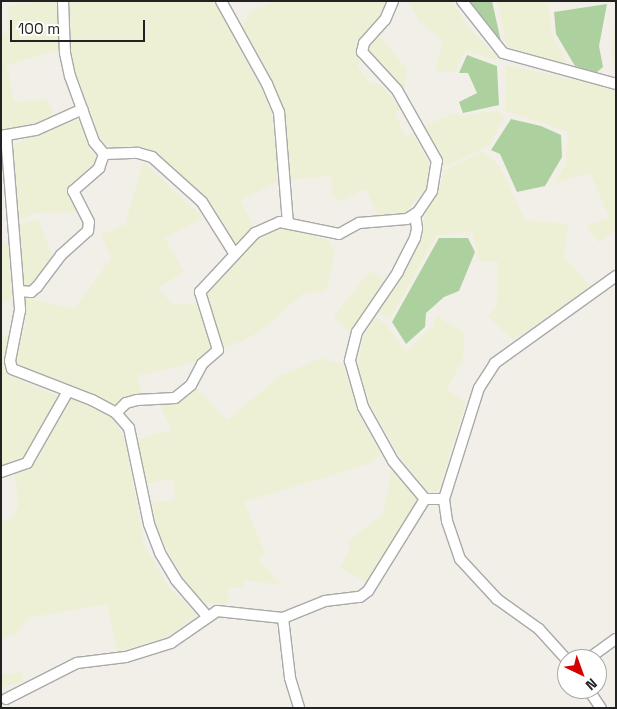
<!DOCTYPE html>
<style>
body{margin:0}
#map{position:relative;width:617px;height:709px;overflow:hidden;background:#f2efe9;font-family:"Space Grotesk",sans-serif}
div>[style]{position:absolute}
.farmland>*{inset:0;background:#eef0d5}
.forest>*{inset:0;background:#add19e}
.roads{filter:drop-shadow(1px 0 #a9a9a9) drop-shadow(-1px 0 #a9a9a9) drop-shadow(0 1px #a9a9a9) drop-shadow(0 -1px #a9a9a9)}
.minor>*{height:10px;margin:-5px;padding:0 5px;transform-origin:5px;border-radius:5px;background:#fff}
span{translate:-50% -50%;white-space:nowrap;text-align:center;line-height:1.15;-webkit-text-stroke:4px #fff;paint-order:stroke}
.frame{position:absolute;inset:0;border:2px solid #222;pointer-events:none}
.north{position:absolute;left:557px;top:649px;width:50px;height:50px;box-sizing:border-box;background:#fff;border:1px solid #a7a7a7;border-radius:50%;rotate:138deg;font-size:14px;font-weight:700;line-height:20px;text-align:center;color:#222}
.north::after{content:'';display:block;margin:auto;width:18px;height:22px;background:#d40000;clip-path:polygon(50% 0,100% 100%,50% 72%,0 100%)}
.scale{position:absolute;left:10px;top:20px;width:135px;height:22px;box-sizing:border-box;border:2px solid #222;border-top:0;padding-left:6px;font-size:15px;line-height:18px;white-space:nowrap;color:#222;-webkit-text-stroke:4px #fff;paint-order:stroke}
</style>
<div id="map">
<div class="farmland">
<i style="clip-path:polygon(43px 1px,59px 1px,61px 49px,7px 65px,14px 102px,47px 99px,55px 116px,35px 127px,1px 131px,1px 33px,8px 33px,7px 6px)"></i>
<i style="clip-path:polygon(70px 1px,214px 1px,260px 85px,272px 114px,278px 182px,241px 200px,253px 226px,236px 244px,213px 206px,156px 152px,140px 146px,112px 147px,99px 138px,90px 109px,77px 83px,70px 57px)"></i>
<i style="clip-path:polygon(274px 1px,384px 1px,385px 9px,359px 40px,356px 48px,361px 61px,357px 66px,371px 84px,378px 82px,401px 108px,395px 114px,406px 137px,413px 133px,429px 163px,428px 184px,406px 212px,392px 218px,378px 216px,366px 189px,340px 201px,332px 195px,331px 176px,289px 180px,284px 112px,269px 77px,241px 28px,250px 12px)"></i>
<i style="clip-path:polygon(409px 1px,452px 1px,466px 24px,498px 58px,497px 61px,465px 50px,455px 72px,435px 72px,443px 40px,420px 23px)"></i>
<i style="clip-path:polygon(497px 1px,548px 1px,552px 34px,567px 64px,507px 47px)"></i>
<i style="clip-path:polygon(616px 18px,616px 76px,611px 51px)"></i>
<i style="clip-path:polygon(378px 34px,407px 69px,404px 90px,366px 52px)"></i>
<i style="clip-path:polygon(506px 65px,616px 89px,616px 236px,614px 232px,599px 243px,586px 226px,609px 217px,590px 173px,555px 183px,566px 162px,568px 132px,506px 111px)"></i>
<i style="clip-path:polygon(498px 110px,505px 117px,490px 145px,444px 167px,424px 125px,456px 113px,459px 116px)"></i>
<i style="clip-path:polygon(75px 120px,83px 121px,89px 149px,96px 157px,95px 165px,67px 190px,78px 212px,36px 213px,19px 220px,12px 145px)"></i>
<i style="clip-path:polygon(482px 151px,499px 165px,525px 220px,568px 224px,564px 257px,592px 287px,513px 340px,487px 316px,497px 307px,498px 261px,480px 261px,472px 232px,436px 236px,390px 319px,377px 313px,391px 288px,403px 277px,424px 231px,424px 216px,440px 189px,445px 170px)"></i>
<i style="clip-path:polygon(143px 162px,203px 218px,165px 238px,184px 272px,158px 288px,173px 305px,199px 303px,212px 347px,195px 362px,137px 376px,142px 395px,125px 397px,116px 408px,80px 389px,19px 367px,16px 359px,26px 324px,25px 297px,74px 309px,111px 258px,101px 235px,125px 224px)"></i>
<i style="clip-path:polygon(38px 219px,53px 258px,29px 289px,22px 288px,19px 224px)"></i>
<i style="clip-path:polygon(282px 227px,329px 240px,335px 253px,326px 291px,304px 293px,267px 326px,244px 341px,222px 347px,206px 294px,261px 234px)"></i>
<i style="clip-path:polygon(1px 243px,8px 243px,14px 300px,1px 301px)"></i>
<i style="clip-path:polygon(370px 271px,384px 279px,351px 334px,333px 317px)"></i>
<i style="clip-path:polygon(436px 316px,465px 332px,463px 360px,447px 389px,466px 402px,438px 492px,427px 492px,399px 456px,370px 404px,358px 365px,362px 340px,374px 317px,385px 323px,406px 351px,433px 326px)"></i>
<i style="clip-path:polygon(9px 336px,4px 364px,6px 371px,11px 377px,59px 396px,25px 460px,1px 469px,1px 337px)"></i>
<i style="clip-path:polygon(320px 358px,343px 364px,358px 412px,381px 455px,368px 464px,244px 502px,266px 555px,259px 559px,281px 585px,244px 580px,243px 588px,229px 588px,228px 604px,204px 603px,181px 575px,154px 525px,149px 503px,175px 500px,173px 479px,145px 484px,136px 440px,171px 430px,160px 405px,177px 402px,195px 386px,227px 420px,280px 376px)"></i>
<i style="clip-path:polygon(68px 398px,91px 406px,113px 418px,125px 439px,144px 544px,168px 586px,197px 615px,168px 637px,117px 652px,107px 604px,29px 618px,15px 635px,1px 638px,1px 522px,12px 518px,19px 503px,14px 475px,30px 467px,39px 455px)"></i>
<i style="clip-path:polygon(392px 468px,419px 497px,368px 583px,340px 568px,350px 548px,348px 541px,383px 514px)"></i>
<i style="clip-path:polygon(22px 672px,24px 681px,1px 688px,1px 675px)"></i>
</div>
<div class="forest">
<i style="clip-path:polygon(467px 1px,492px 1px,502px 46px)"></i>
<i style="clip-path:polygon(607px 4px,599px 46px,603px 67px,596px 73px,575px 66px,556px 34px,554px 12px)"></i>
<i style="clip-path:polygon(467px 55px,497px 66px,499px 105px,463px 113px,459px 102px,477px 93px,468px 73px,459px 73px)"></i>
<i style="clip-path:polygon(511px 119px,541px 126px,561px 135px,562px 157px,545px 186px,517px 192px,500px 154px,491px 150px)"></i>
<i style="clip-path:polygon(439px 238px,468px 238px,475px 252px,459px 291px,444px 297px,426px 313px,425px 327px,406px 344px,392px 322px)"></i>
</div>
<div class="roads">
<div class="minor">
<i style="left:63px;top:1px;width:52px;rotate:87.8deg"></i>
<i style="left:65px;top:53px;width:24px;rotate:78deg"></i>
<i style="left:70px;top:76px;width:70px;rotate:70deg"></i>
<i style="left:94px;top:142px;width:16px;rotate:50deg"></i>
<i style="left:221px;top:1px;width:95px;rotate:61deg"></i>
<i style="left:267px;top:84px;width:30px;rotate:67deg"></i>
<i style="left:279px;top:112px;width:111px;rotate:85.4deg"></i>
<i style="left:462px;top:1px;width:66px;rotate:51.7deg"></i>
<i style="left:503px;top:53px;width:117px;rotate:15.3deg"></i>
<i style="left:6px;top:135px;width:176px;rotate:85.4deg"></i>
<i style="left:20px;top:310px;width:52px;rotate:101.1deg"></i>
<i style="left:10px;top:361px;width:8px;rotate:76deg"></i>
<i style="left:12px;top:369px;width:86px;rotate:21.2deg"></i>
<i style="left:92px;top:400px;width:27px;rotate:28deg"></i>
<i style="left:116px;top:413px;width:20px;rotate:49deg"></i>
<i style="left:129px;top:428px;width:98px;rotate:78.2deg"></i>
<i style="left:149px;top:524px;width:31px;rotate:69deg"></i>
<i style="left:160px;top:553px;width:31px;rotate:59deg"></i>
<i style="left:176px;top:580px;width:48px;rotate:49.3deg"></i>
<i style="left:1px;top:136px;width:36px;rotate:-10deg"></i>
<i style="left:36px;top:130px;width:51px;rotate:-24.1deg"></i>
<i style="left:104px;top:154px;width:34px;rotate:-2deg"></i>
<i style="left:138px;top:153px;width:15px;rotate:16deg"></i>
<i style="left:152px;top:157px;width:67px;rotate:42deg"></i>
<i style="left:202px;top:202px;width:60px;rotate:57.9deg"></i>
<i style="left:415px;top:214px;width:15px;rotate:82deg"></i>
<i style="left:417px;top:229px;width:9px;rotate:103deg"></i>
<i style="left:415px;top:238px;width:38px;rotate:117deg"></i>
<i style="left:398px;top:272px;width:73px;rotate:124.3deg"></i>
<i style="left:357px;top:332px;width:30px;rotate:104deg"></i>
<i style="left:350px;top:361px;width:48px;rotate:74.2deg"></i>
<i style="left:363px;top:407px;width:62px;rotate:60.9deg"></i>
<i style="left:393px;top:461px;width:50px;rotate:49.9deg"></i>
<i style="left:19px;top:291px;width:12px;rotate:5deg"></i>
<i style="left:31px;top:292px;width:8px;rotate:-40deg"></i>
<i style="left:37px;top:287px;width:40px;rotate:-53deg"></i>
<i style="left:61px;top:255px;width:36px;rotate:-42deg"></i>
<i style="left:88px;top:231px;width:9px;rotate:-84deg"></i>
<i style="left:89px;top:222px;width:35px;rotate:-117deg"></i>
<i style="left:73px;top:191px;width:35px;rotate:-41deg"></i>
<i style="left:99px;top:168px;width:15px;rotate:-70deg"></i>
<i style="left:116px;top:413px;width:14px;rotate:-45deg"></i>
<i style="left:126px;top:403px;width:11px;rotate:-15deg"></i>
<i style="left:137px;top:400px;width:38px;rotate:-3deg"></i>
<i style="left:175px;top:398px;width:21px;rotate:-39deg"></i>
<i style="left:191px;top:385px;width:24px;rotate:-62deg"></i>
<i style="left:202px;top:364px;width:21px;rotate:-41deg"></i>
<i style="left:218px;top:350px;width:61px;rotate:-107.2deg"></i>
<i style="left:200px;top:292px;width:81px;rotate:-47deg"></i>
<i style="left:255px;top:233px;width:27px;rotate:-24deg"></i>
<i style="left:280px;top:222px;width:60px;rotate:11.5deg"></i>
<i style="left:339px;top:234px;width:23px;rotate:-29deg"></i>
<i style="left:359px;top:223px;width:48px;rotate:-4.8deg"></i>
<i style="left:407px;top:219px;width:13px;rotate:-32deg"></i>
<i style="left:418px;top:212px;width:25px;rotate:-56deg"></i>
<i style="left:432px;top:191px;width:30px;rotate:-81deg"></i>
<i style="left:437px;top:161px;width:81px;rotate:-119.4deg"></i>
<i style="left:397px;top:90px;width:52px;rotate:-132.6deg"></i>
<i style="left:362px;top:52px;width:9px;rotate:-77deg"></i>
<i style="left:364px;top:43px;width:31px;rotate:-48deg"></i>
<i style="left:385px;top:20px;width:21px;rotate:-67deg"></i>
<i style="left:1px;top:472px;width:28px;rotate:-19deg"></i>
<i style="left:27px;top:463px;width:83px;rotate:-60.3deg"></i>
<i style="left:283px;top:618px;width:60px;rotate:83.3deg"></i>
<i style="left:290px;top:678px;width:31px;rotate:73deg"></i>
<i style="left:588px;top:659px;width:34px;rotate:-36deg"></i>
<i style="left:567px;top:660px;width:42px;rotate:-132.1deg"></i>
<i style="left:539px;top:629px;width:52px;rotate:-144.5deg"></i>
<i style="left:497px;top:599px;width:54px;rotate:-132.8deg"></i>
<i style="left:460px;top:559px;width:40px;rotate:-108.9deg"></i>
<i style="left:447px;top:521px;width:22px;rotate:-98deg"></i>
<i style="left:444px;top:499px;width:116px;rotate:-72.5deg"></i>
<i style="left:479px;top:388px;width:30px;rotate:-57deg"></i>
<i style="left:495px;top:363px;width:149px;rotate:-35.7deg"></i>
<i style="left:588px;top:689px;width:23px;rotate:56deg"></i>
<i style="left:6px;top:699px;width:80px;rotate:-26.9deg"></i>
<i style="left:77px;top:663px;width:49px;rotate:-7deg"></i>
<i style="left:126px;top:657px;width:47px;rotate:-17.3deg"></i>
<i style="left:171px;top:643px;width:56px;rotate:-34.8deg"></i>
<i style="left:217px;top:611px;width:66px;rotate:6.1deg"></i>
<i style="left:283px;top:618px;width:45px;rotate:-22deg"></i>
<i style="left:325px;top:601px;width:35px;rotate:-7deg"></i>
<i style="left:360px;top:597px;width:10px;rotate:-37deg"></i>
<i style="left:368px;top:591px;width:108px;rotate:-58.2deg"></i>
<i style="left:425px;top:499px;width:19px"></i>
</div>
</div>
<div class="frame"></div>
<div class="north">N</div>
<div class="scale">100 m</div>
</div>
